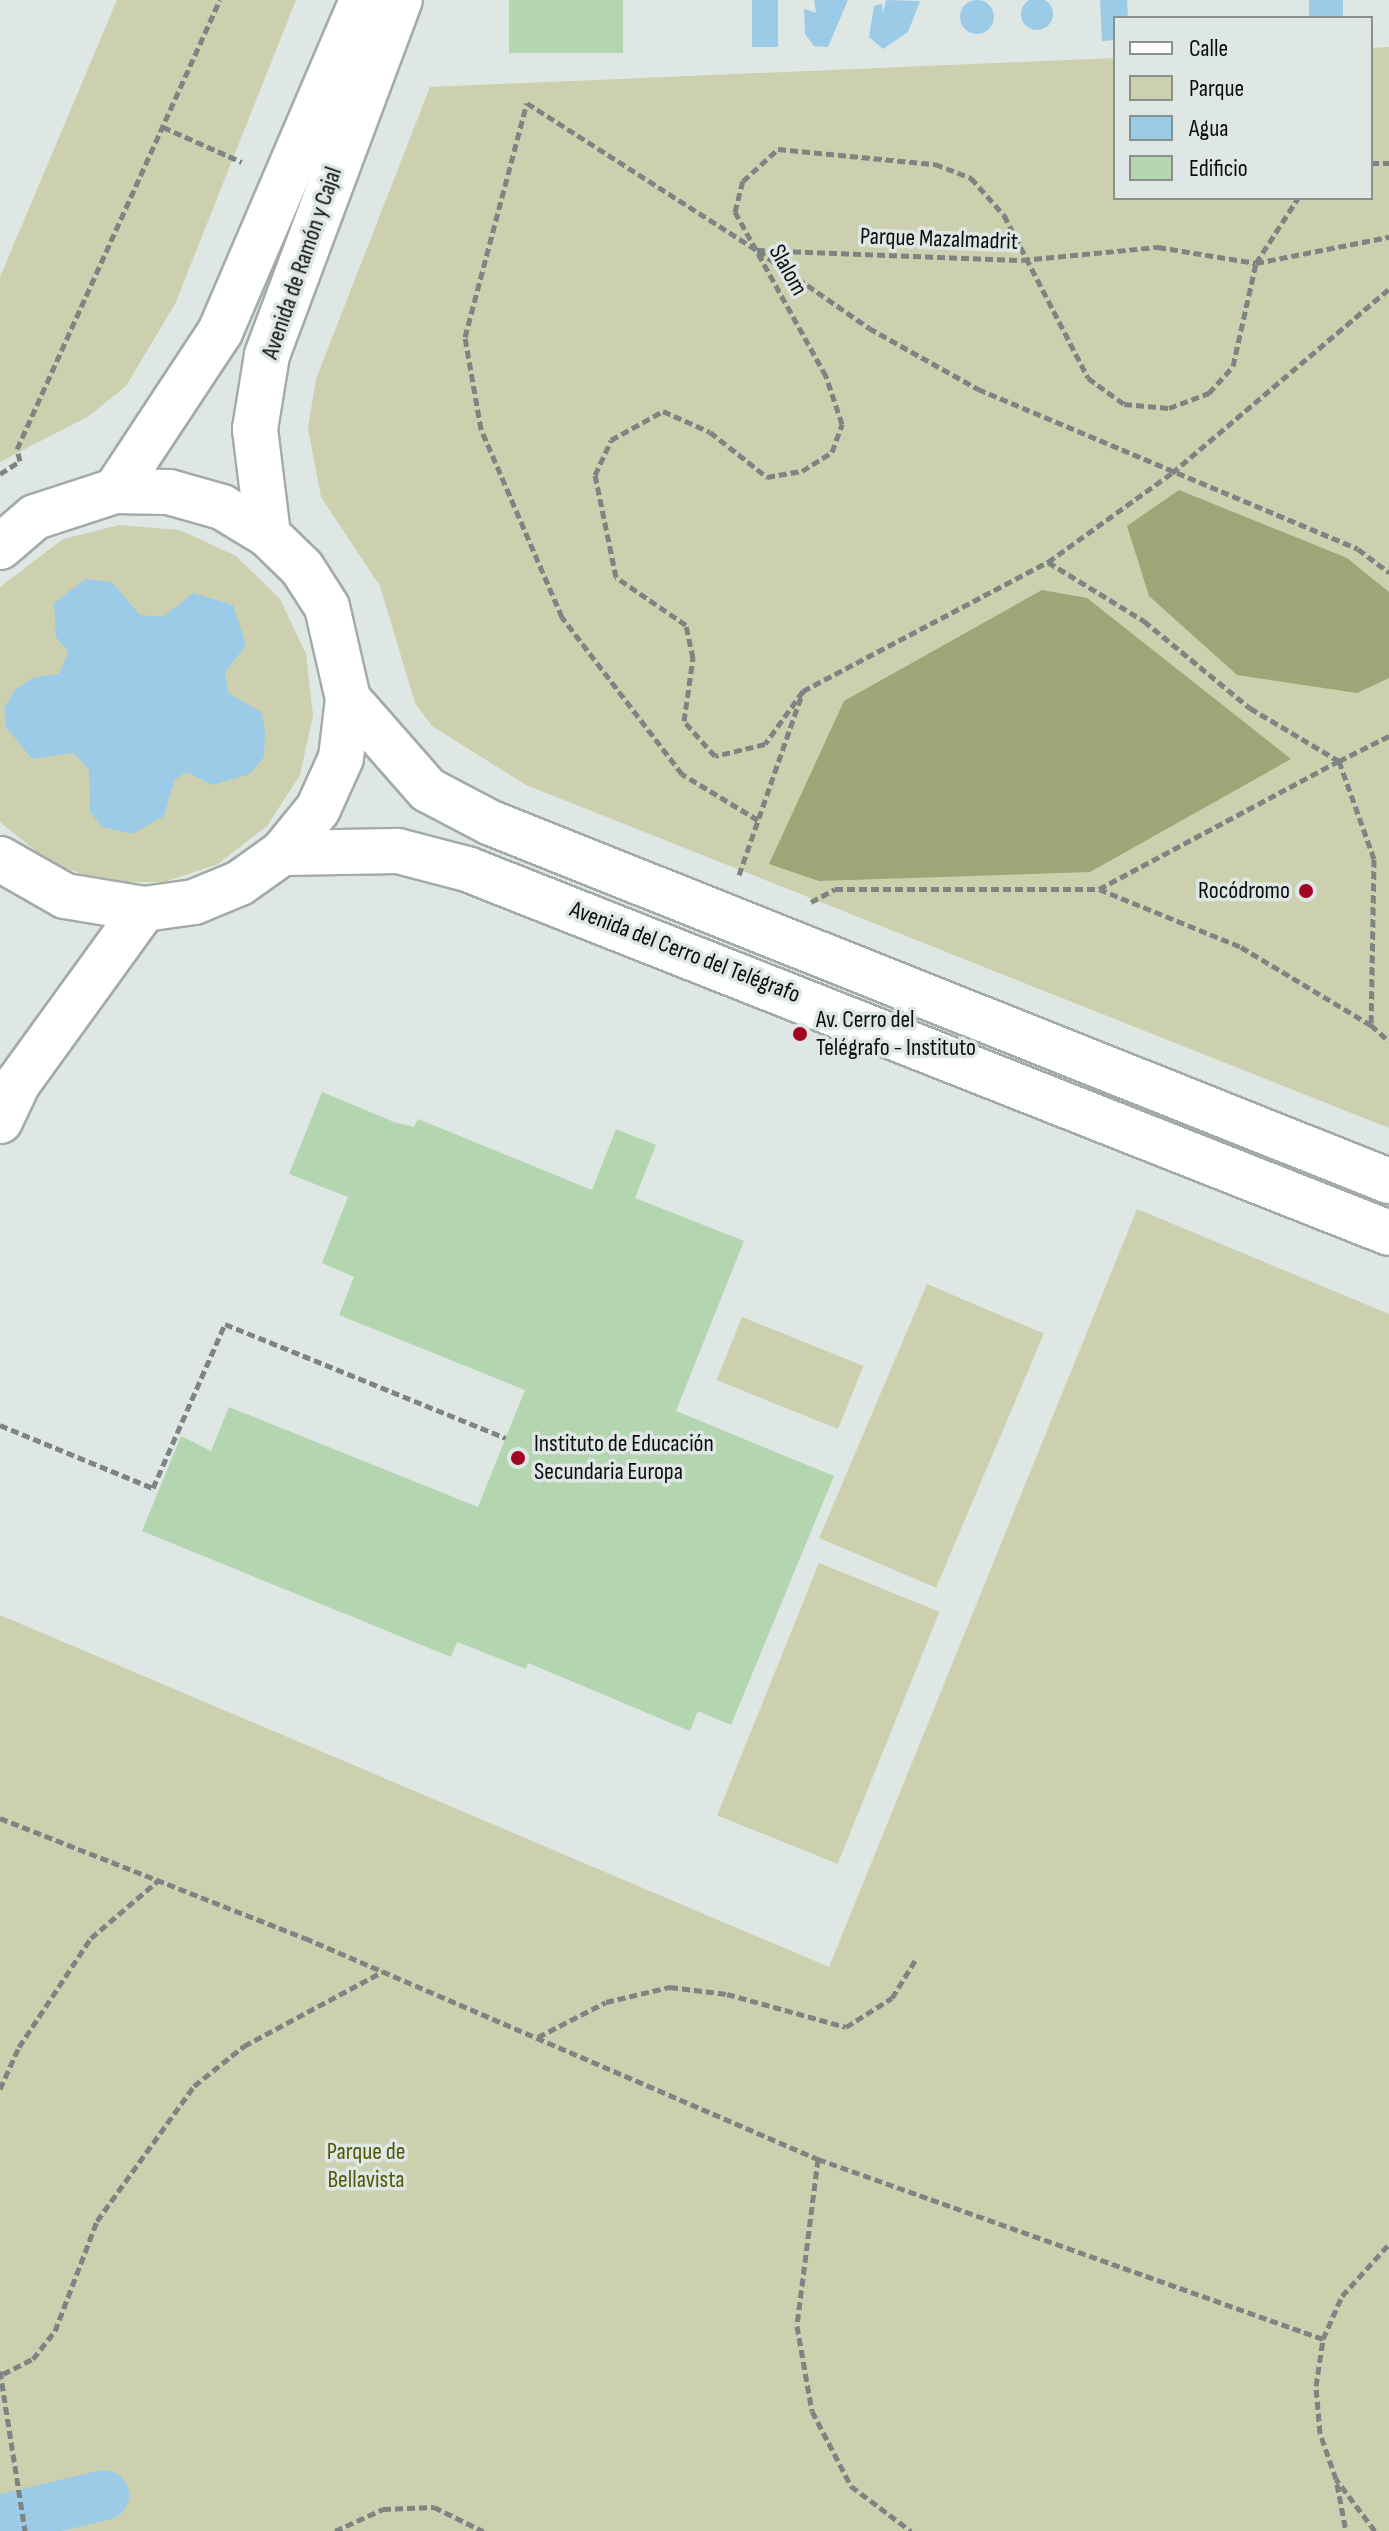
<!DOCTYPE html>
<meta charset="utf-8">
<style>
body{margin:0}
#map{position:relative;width:1389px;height:2531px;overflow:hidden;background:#dee7e4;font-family:"Sofia Sans Condensed",sans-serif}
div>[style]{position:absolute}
.green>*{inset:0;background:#cdd0af;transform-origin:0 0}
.forest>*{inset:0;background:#a0a577}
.water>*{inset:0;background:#9bcbe7;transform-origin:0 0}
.round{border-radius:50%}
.canal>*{height:50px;margin:-25px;padding:0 25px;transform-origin:25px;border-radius:25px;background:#9bcbe7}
.building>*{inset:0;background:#b3d6b0;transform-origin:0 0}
.path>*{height:5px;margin-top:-2.5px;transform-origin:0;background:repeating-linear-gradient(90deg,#7e8482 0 8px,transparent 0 12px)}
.roads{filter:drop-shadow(2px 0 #a3aba8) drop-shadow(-2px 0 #a3aba8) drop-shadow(0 2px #a3aba8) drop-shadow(0 -2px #a3aba8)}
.minor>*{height:44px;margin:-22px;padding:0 22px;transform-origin:22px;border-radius:22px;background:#fff}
.dots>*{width:22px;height:22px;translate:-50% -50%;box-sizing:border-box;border:4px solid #dee7e4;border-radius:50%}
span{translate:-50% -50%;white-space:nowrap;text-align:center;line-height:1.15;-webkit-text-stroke:7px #dee7e4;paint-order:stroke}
.street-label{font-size:24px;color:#0b0e0d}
.poi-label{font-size:24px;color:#0b0e0d}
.right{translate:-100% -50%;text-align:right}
.left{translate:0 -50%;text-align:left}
.park-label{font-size:24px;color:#535606}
.legend{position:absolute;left:1113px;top:16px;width:260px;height:184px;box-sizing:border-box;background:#dee7e4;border:2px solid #8a908e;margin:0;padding:10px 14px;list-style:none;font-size:24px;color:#0b0e0d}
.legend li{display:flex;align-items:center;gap:16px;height:40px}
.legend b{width:40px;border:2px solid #8a908e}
</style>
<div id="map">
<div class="green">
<i style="clip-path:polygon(117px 0,296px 0,175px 304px,126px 386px,89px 416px,0 462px,0 277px)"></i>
<i style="clip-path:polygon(1389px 47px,1389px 1128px,526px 785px,432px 726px,415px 703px,380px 586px,321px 497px,308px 428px,316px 379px,430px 87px,1115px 58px,1115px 198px,1371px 198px,1371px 48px)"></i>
<i style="clip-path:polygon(119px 525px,180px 530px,236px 556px,280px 599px,306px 654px,313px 715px,300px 775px,267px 826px,218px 864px,164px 882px,105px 882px,51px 863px,0 822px,0 587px,63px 539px)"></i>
<i style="clip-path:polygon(1137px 1209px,1389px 1314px,1389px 2531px,0 2531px,0 1615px,829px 1967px)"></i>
<i style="left:927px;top:1284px;width:127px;height:276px;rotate:23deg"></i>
<i style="left:742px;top:1317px;width:131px;height:68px;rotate:22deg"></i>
<i style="left:819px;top:1563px;width:130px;height:272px;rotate:22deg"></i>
</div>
<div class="forest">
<i style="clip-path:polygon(1179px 490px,1347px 558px,1389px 592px,1389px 678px,1357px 693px,1237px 675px,1149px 596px,1127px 526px)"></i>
<i style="clip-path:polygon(1042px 590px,1087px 598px,1291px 759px,1090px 872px,819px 881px,769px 864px,844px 701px)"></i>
</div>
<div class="water">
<i class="round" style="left:1021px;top:-2px;width:32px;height:32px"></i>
<i class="round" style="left:960px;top:0;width:34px;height:34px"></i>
<i style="left:752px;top:0;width:26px;height:47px"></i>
<i style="clip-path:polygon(814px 0,848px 0,828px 47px,814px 46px,805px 34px,804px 9px,816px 13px)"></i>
<i style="clip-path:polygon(886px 0,920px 1px,908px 32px,883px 49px,869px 37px,874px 6px,882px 4px,883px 14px)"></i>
<i style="clip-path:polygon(1100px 0,1127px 0,1128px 18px,1115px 18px,1115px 40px,1102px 41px)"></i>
<i style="left:1309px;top:0;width:34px;height:18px"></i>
<i style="clip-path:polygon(86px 579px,112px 582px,140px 615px,163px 617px,193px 593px,233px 605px,246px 645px,225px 672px,228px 693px,261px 712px,265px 730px,264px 757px,250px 774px,212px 785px,187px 772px,175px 779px,164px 816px,132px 834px,102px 827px,90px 812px,89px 770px,74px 753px,32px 759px,6px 727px,4px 708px,15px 690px,34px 677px,59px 674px,68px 652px,56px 637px,54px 603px)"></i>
</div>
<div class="canal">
<i style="left:0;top:2520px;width:107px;rotate:-13.5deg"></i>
</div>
<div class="building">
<i style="left:509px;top:0;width:114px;height:53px"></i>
<i style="clip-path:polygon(322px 1092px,394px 1122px,414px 1127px,418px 1119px,592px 1190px,616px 1129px,656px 1145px,635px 1198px,744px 1241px,676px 1411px,834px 1476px,731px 1725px,698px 1711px,690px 1731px,528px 1663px,526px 1669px,457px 1642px,451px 1657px,142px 1531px,181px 1436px,211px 1451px,229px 1407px,478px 1507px,525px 1390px,339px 1315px,354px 1277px,322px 1263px,348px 1197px,289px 1174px)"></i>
</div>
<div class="path">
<i style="left:163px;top:127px;width:86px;rotate:23.9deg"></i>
<i style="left:1371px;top:163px;width:18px"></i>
<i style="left:758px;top:251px;width:135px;rotate:34.7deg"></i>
<i style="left:869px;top:328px;width:125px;rotate:29.2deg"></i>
<i style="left:978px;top:389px;width:412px;rotate:22.8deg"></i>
<i style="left:1358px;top:549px;width:39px;rotate:37deg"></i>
<i style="left:0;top:474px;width:24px;rotate:-33deg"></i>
<i style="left:20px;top:461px;width:12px;rotate:-104deg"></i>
<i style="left:17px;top:449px;width:493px;rotate:-65.7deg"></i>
<i style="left:1048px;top:562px;width:153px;rotate:-35.7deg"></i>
<i style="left:1172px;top:473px;width:285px;rotate:-40.3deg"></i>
<i style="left:803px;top:691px;width:65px;rotate:125.6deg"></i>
<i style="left:765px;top:744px;width:51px;rotate:166.5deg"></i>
<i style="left:715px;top:756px;width:47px;rotate:-131.5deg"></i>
<i style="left:684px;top:721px;width:64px;rotate:-81.9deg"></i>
<i style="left:693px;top:658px;width:34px;rotate:-102deg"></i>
<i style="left:686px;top:625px;width:85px;rotate:-145.6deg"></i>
<i style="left:616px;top:577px;width:104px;rotate:-101.6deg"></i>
<i style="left:595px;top:475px;width:38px;rotate:-65deg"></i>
<i style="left:611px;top:440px;width:60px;rotate:-29.1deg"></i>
<i style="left:663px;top:411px;width:51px;rotate:24.1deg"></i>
<i style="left:710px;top:432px;width:73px;rotate:38.3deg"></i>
<i style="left:767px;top:477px;width:36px;rotate:-10deg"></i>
<i style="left:802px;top:471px;width:36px;rotate:-32deg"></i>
<i style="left:832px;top:452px;width:30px;rotate:-70deg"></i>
<i style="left:842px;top:424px;width:51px;rotate:-108.4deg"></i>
<i style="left:826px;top:376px;width:188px;rotate:-119deg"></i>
<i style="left:735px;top:212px;width:32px;rotate:-76deg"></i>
<i style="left:743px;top:181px;width:47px;rotate:-42.4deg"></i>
<i style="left:778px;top:149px;width:158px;rotate:5.5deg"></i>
<i style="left:935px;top:164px;width:39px;rotate:21deg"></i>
<i style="left:971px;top:178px;width:50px;rotate:48.3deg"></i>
<i style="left:1004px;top:215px;width:183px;rotate:62.7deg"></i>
<i style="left:1088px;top:378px;width:44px;rotate:35.8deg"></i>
<i style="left:1124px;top:404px;width:45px;rotate:5.1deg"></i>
<i style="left:1169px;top:408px;width:43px;rotate:-20.6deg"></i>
<i style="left:1209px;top:393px;width:36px;rotate:-48deg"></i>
<i style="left:1233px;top:366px;width:106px;rotate:-77.4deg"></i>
<i style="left:1256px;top:263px;width:77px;rotate:-57.1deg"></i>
<i style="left:758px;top:820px;width:89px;rotate:-148.8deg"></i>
<i style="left:682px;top:774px;width:198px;rotate:-127.4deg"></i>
<i style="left:562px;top:617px;width:205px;rotate:-113.3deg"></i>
<i style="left:481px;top:429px;width:93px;rotate:-99.9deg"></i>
<i style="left:465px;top:337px;width:242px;rotate:-75.2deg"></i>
<i style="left:527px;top:103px;width:273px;rotate:32.6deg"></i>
<i style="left:757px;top:250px;width:265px;rotate:2.2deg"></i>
<i style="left:1022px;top:260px;width:137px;rotate:-5.5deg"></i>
<i style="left:1158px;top:247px;width:99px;rotate:9.3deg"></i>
<i style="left:1256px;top:263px;width:136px;rotate:-11.1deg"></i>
<i style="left:739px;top:875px;width:195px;rotate:-70.8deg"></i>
<i style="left:803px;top:691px;width:277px;rotate:-27.8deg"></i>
<i style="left:1048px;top:562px;width:113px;rotate:31.6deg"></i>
<i style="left:1144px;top:621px;width:137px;rotate:39.4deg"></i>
<i style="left:1250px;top:708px;width:104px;rotate:30.8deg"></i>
<i style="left:1339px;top:761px;width:56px;rotate:-26.6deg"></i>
<i style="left:1099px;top:889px;width:272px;rotate:-28.1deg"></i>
<i style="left:1339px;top:761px;width:104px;rotate:70.3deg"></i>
<i style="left:1374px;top:859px;width:166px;rotate:91deg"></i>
<i style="left:1371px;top:1025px;width:24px;rotate:42deg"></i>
<i style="left:811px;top:902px;width:27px;rotate:-28deg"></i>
<i style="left:835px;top:889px;width:264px"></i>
<i style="left:1099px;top:889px;width:153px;rotate:22.2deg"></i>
<i style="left:1241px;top:947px;width:152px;rotate:31deg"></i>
<i style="left:0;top:1425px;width:165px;rotate:22.4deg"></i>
<i style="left:153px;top:1488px;width:179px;rotate:-66.3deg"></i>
<i style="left:225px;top:1324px;width:303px;rotate:22.1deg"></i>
<i style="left:0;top:1818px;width:328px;rotate:21.5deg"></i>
<i style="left:305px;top:1938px;width:559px;rotate:23.31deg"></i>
<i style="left:818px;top:2159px;width:536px;rotate:19.62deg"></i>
<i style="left:538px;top:2037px;width:76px;rotate:-27.2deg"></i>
<i style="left:606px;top:2002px;width:66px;rotate:-13.2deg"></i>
<i style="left:670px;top:1987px;width:57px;rotate:7deg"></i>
<i style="left:727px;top:1994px;width:123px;rotate:15.5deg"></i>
<i style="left:846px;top:2027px;width:54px;rotate:-32.2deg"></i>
<i style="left:892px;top:1998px;width:46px;rotate:-58.4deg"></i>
<i style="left:0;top:2089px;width:46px;rotate:-65.7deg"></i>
<i style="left:19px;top:2047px;width:131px;rotate:-56.6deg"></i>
<i style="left:91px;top:1938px;width:89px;rotate:-40.5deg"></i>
<i style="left:818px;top:2159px;width:168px;rotate:97.2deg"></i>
<i style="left:797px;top:2326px;width:86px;rotate:80deg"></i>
<i style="left:812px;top:2411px;width:85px;rotate:62.5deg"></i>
<i style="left:851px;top:2486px;width:75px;rotate:36.9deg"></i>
<i style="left:0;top:2371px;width:162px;rotate:81.1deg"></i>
<i style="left:3px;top:2374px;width:34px;rotate:-27deg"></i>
<i style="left:33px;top:2359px;width:36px;rotate:-52deg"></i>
<i style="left:55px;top:2331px;width:118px;rotate:-69.1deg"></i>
<i style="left:97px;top:2221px;width:166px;rotate:-54.3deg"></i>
<i style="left:194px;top:2086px;width:64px;rotate:-38.7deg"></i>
<i style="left:244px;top:2046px;width:157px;rotate:-28.2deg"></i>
<i style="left:1337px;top:2484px;width:48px;rotate:79.2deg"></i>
<i style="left:335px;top:2531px;width:53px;rotate:-24.6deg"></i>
<i style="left:383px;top:2509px;width:51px;rotate:-2.2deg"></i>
<i style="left:434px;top:2507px;width:55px;rotate:26.1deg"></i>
<i style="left:1375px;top:2531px;width:65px;rotate:-126.9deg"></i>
<i style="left:1336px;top:2479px;width:49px;rotate:-109.2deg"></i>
<i style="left:1320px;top:2433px;width:47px;rotate:-94.9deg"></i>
<i style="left:1316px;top:2386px;width:48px;rotate:-81.5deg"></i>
<i style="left:1323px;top:2339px;width:47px;rotate:-66.2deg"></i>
<i style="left:1342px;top:2296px;width:70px;rotate:-47.9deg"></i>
</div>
<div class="roads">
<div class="minor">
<i style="left:115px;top:491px;width:191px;rotate:-56.6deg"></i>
<i style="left:220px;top:332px;width:361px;rotate:-66.8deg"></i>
<i style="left:268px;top:535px;width:107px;rotate:-97deg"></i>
<i style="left:255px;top:429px;width:75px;rotate:-80.8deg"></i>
<i style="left:267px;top:355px;width:379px;rotate:-69.5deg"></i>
<i style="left:0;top:547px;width:46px;rotate:-40.6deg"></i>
<i style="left:35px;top:517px;width:84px;rotate:-18deg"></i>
<i style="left:115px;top:491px;width:54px;rotate:1.1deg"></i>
<i style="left:169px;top:492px;width:55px;rotate:15.8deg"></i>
<i style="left:222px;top:507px;width:54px;rotate:31.3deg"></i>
<i style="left:268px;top:535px;width:47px;rotate:44.1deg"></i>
<i style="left:302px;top:568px;width:46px;rotate:57.3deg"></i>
<i style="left:327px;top:607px;width:94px;rotate:77.1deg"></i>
<i style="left:348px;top:699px;width:59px;rotate:96.8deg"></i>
<i style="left:341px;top:758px;width:56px;rotate:114.3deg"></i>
<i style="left:318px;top:809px;width:57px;rotate:129.3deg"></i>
<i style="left:282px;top:853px;width:52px;rotate:144.5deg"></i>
<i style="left:240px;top:883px;width:50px;rotate:157.6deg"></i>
<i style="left:194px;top:902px;width:50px;rotate:172deg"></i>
<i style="left:144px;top:909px;width:80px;rotate:-170.7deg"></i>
<i style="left:65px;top:896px;width:75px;rotate:-150.4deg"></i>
<i style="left:348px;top:699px;width:121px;rotate:48.7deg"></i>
<i style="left:428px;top:790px;width:71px;rotate:27.6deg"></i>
<i style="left:491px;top:823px;width:967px;rotate:21.74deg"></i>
<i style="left:282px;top:853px;width:116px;rotate:-1deg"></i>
<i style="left:398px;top:851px;width:71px;rotate:14.6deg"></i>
<i style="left:467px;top:869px;width:991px;rotate:21.54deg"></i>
<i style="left:0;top:1121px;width:42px;rotate:-64.7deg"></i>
<i style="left:18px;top:1083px;width:215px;rotate:-54.1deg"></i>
</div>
</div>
<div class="dots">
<i style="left:1306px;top:891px;background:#a20423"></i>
<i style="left:800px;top:1034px;background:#a20423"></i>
<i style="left:518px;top:1458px;background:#a20423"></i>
</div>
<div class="street-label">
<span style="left:939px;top:239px;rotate:2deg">Parque Mazalmadrit</span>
<span style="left:302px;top:263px;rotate:-71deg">Avenida de Ramón y Cajal</span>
<span style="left:788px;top:270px;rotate:61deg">Slalom</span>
<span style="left:685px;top:952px;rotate:21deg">Avenida del Cerro del Telégrafo</span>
</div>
<div class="poi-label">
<span class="right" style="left:1290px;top:891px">Rocódromo</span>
<span class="left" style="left:816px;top:1034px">Av. Cerro del<br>Telégrafo - Instituto</span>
<span class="left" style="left:534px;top:1458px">Instituto de Educación<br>Secundaria Europa</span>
</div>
<div class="park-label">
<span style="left:366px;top:2166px">Parque de<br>Bellavista</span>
</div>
<ul class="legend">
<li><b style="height:10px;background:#fff"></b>Calle</li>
<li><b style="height:22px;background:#cdd0af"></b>Parque</li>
<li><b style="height:22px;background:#9bcbe7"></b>Agua</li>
<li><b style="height:22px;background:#b3d6b0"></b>Edificio</li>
</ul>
</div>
